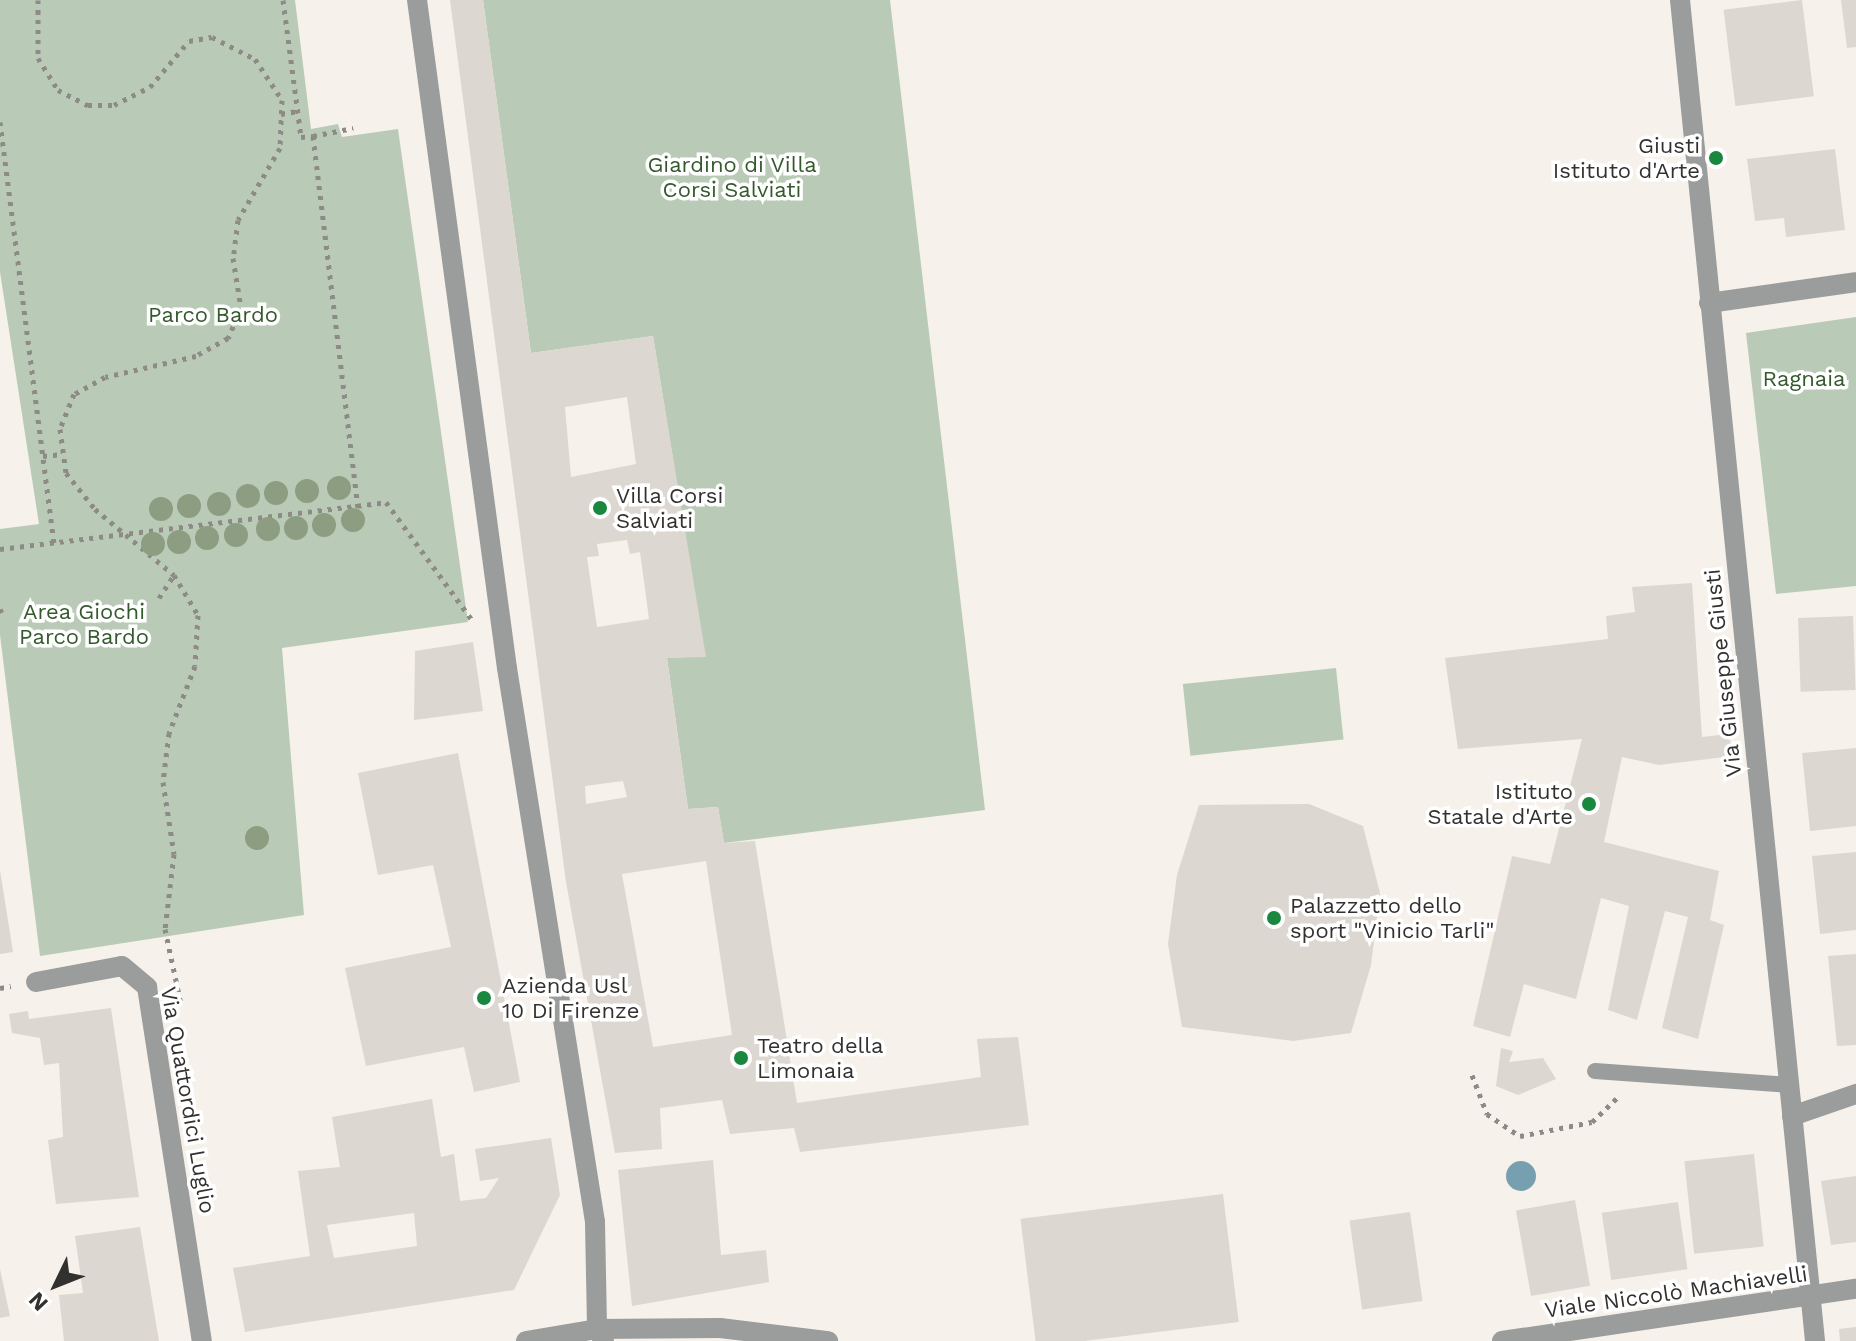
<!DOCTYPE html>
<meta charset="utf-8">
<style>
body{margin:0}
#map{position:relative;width:1856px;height:1341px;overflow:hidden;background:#f7f1eb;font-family:"Work Sans",sans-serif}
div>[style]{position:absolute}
.green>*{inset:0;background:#b9cbb6;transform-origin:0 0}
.water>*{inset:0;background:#769faf}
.round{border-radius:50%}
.building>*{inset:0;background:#dcd7d0;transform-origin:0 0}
.path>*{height:5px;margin-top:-2.5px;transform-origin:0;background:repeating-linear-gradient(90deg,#8e8b87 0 4px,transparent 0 10px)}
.service>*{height:16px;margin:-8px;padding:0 8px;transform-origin:8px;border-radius:8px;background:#9a9d9b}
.minor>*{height:20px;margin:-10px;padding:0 10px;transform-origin:10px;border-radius:10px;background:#9a9d9b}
.trees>*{width:24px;height:24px;margin:-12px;border-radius:50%;background:#8c9d82}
.dots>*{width:22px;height:22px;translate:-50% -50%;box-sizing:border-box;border:4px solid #fff;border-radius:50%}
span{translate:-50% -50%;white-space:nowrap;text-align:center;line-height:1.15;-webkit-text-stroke:7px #fff;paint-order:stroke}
.poi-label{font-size:22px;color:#33312f}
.right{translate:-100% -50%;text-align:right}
.left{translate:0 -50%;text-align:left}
.park-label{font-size:22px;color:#34592d}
.street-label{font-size:22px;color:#33312f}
.north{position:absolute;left:16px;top:1245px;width:80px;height:80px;-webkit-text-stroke:6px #fff;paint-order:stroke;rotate:227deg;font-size:22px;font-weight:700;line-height:32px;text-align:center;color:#33312f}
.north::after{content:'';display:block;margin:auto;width:28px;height:36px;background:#33312f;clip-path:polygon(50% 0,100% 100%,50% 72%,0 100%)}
</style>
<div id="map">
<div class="green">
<i style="clip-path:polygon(0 0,295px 0,311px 129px,338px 124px,342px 137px,398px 129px,468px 622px,282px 648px,304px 915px,40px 956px,0 635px,0 529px,39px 524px,0 272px)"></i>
<i style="clip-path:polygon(483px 0,890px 0,985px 810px,724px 843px,718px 807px,688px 809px,667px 658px,705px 656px,653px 336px,531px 353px)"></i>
<i style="clip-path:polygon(1856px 317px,1856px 586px,1776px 594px,1746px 333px)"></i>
<i style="left:1336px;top:668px;width:72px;height:154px;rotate:84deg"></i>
</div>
<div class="water">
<i class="round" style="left:1506px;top:1161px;width:30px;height:30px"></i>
</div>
<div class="building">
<i style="clip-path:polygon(evenodd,450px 0,483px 0,531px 353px,653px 336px,706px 657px,667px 658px,688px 809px,718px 807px,724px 843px,755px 841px,797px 1103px,981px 1077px,977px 1039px,1018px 1037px,1029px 1125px,800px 1152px,794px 1128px,730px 1134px,722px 1100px,660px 1108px,662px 1149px,615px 1153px,566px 882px,450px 0,627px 397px,636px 464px,571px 477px,565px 407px,627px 397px,450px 0,627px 540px,630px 554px,640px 552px,649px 619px,597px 627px,587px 557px,599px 556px,597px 544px,627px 540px,450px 0,623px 781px,627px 797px,586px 804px,585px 786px,623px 781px,450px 0,706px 861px,732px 1035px,653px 1047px,622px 874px,706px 861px)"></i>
<i style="left:1802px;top:0;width:97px;height:79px;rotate:83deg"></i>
<i style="clip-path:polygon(1841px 0,1856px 0,1856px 47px,1847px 48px)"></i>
<i style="clip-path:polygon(1835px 149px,1845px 230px,1786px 237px,1784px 218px,1755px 221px,1747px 159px)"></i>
<i style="clip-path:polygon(1692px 583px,1702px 737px,1729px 734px,1733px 756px,1659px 765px,1622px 757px,1604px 842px,1719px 871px,1710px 920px,1724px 925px,1698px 1039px,1662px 1028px,1688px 917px,1665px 911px,1637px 1020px,1608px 1010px,1629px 906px,1601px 898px,1576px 999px,1524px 984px,1510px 1037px,1473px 1026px,1512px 856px,1550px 864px,1582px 739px,1458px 749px,1445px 658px,1608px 639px,1606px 616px,1635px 612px,1632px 587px)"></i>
<i style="left:1853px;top:616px;width:74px;height:55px;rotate:88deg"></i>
<i style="clip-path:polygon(473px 642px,483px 711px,414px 720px,415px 651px)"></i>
<i style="clip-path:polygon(1856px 748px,1856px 826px,1810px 831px,1802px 753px)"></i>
<i style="clip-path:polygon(458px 753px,520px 1082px,474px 1092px,464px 1047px,366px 1066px,345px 968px,451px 947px,433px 865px,378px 875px,358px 773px)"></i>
<i style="clip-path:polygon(1309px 804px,1363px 826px,1380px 893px,1371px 965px,1351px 1033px,1293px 1041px,1182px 1027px,1168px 944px,1177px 875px,1199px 805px)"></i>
<i style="clip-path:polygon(1856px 852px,1856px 930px,1820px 934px,1812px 856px)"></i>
<i style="clip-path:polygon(0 870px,13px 952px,0 954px)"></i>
<i style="clip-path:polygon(1856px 954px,1856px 1045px,1837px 1046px,1828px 956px)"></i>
<i style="clip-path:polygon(111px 1008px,139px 1197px,56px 1204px,48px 1140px,63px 1137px,59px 1063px,44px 1065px,40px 1038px,12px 1033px,9px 1014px,28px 1011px,29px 1019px)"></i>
<i style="clip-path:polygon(1501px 1048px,1513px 1051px,1509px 1062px,1543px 1058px,1556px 1079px,1518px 1095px,1496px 1086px)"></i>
<i style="clip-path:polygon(evenodd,432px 1099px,441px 1157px,454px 1154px,460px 1201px,486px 1198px,499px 1178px,480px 1181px,475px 1149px,551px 1138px,560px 1195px,514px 1290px,245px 1332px,233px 1268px,310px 1256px,298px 1171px,340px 1167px,332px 1117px,432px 1099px,414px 1213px,417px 1246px,334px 1258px,327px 1225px,414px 1213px)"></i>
<i style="left:1754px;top:1154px;width:93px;height:70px;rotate:84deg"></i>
<i style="clip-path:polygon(713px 1160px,721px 1255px,766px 1250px,769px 1282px,632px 1306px,618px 1170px)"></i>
<i style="clip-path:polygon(1856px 1176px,1856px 1242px,1831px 1245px,1821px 1181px)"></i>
<i style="left:1223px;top:1194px;width:129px;height:204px;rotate:83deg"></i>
<i style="left:1575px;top:1200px;width:87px;height:60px;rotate:80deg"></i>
<i style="left:1678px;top:1202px;width:68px;height:77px;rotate:82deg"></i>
<i style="left:1410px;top:1212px;width:90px;height:61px;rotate:82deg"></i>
<i style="clip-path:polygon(140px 1227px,159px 1341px,64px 1341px,59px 1295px,83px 1293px,75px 1236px)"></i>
<i style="clip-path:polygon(0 1269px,10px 1316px,0 1318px)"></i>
<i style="clip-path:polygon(1856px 1327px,1856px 1341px,1840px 1341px,1839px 1329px)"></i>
</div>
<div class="path">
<i style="left:38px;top:0;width:58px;rotate:90deg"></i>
<i style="left:38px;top:58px;width:38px;rotate:58deg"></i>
<i style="left:58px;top:90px;width:34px;rotate:27deg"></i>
<i style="left:88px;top:105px;width:26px"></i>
<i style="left:114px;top:105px;width:40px;rotate:-26.6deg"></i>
<i style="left:150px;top:87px;width:60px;rotate:-49.7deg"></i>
<i style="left:189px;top:41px;width:23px;rotate:-10deg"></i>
<i style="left:212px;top:37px;width:48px;rotate:27.1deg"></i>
<i style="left:255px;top:59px;width:49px;rotate:56.6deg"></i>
<i style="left:282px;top:100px;width:48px;rotate:92.4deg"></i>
<i style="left:280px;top:148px;width:83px;rotate:120.3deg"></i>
<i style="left:238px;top:220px;width:38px;rotate:97deg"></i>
<i style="left:233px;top:258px;width:51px;rotate:80.9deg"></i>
<i style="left:241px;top:308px;width:33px;rotate:113deg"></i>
<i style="left:228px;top:338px;width:37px;rotate:151deg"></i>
<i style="left:196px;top:356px;width:93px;rotate:167deg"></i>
<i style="left:105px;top:377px;width:35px;rotate:151deg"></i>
<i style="left:74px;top:394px;width:38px;rotate:112deg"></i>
<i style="left:60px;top:429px;width:44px;rotate:82.2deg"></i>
<i style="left:66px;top:473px;width:46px;rotate:51.1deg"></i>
<i style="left:95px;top:509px;width:103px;rotate:39.9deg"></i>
<i style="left:174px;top:575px;width:47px;rotate:59deg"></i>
<i style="left:198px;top:615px;width:51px;rotate:93.4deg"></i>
<i style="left:195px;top:666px;width:72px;rotate:111.2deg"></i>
<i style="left:169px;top:733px;width:49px;rotate:97deg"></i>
<i style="left:163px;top:782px;width:73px;rotate:81.3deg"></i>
<i style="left:174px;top:854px;width:76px;rotate:96.8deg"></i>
<i style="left:165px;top:929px;width:77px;rotate:78deg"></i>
<i style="left:283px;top:0;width:138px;rotate:82.5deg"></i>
<i style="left:301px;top:137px;width:12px;rotate:-5deg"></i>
<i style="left:313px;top:136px;width:389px;rotate:83.1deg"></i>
<i style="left:281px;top:114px;width:17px;rotate:-10deg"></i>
<i style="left:0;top:122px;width:424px;rotate:82.7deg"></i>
<i style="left:313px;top:136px;width:41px;rotate:-11.3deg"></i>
<i style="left:43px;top:456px;width:20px;rotate:-6deg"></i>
<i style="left:0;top:549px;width:389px;rotate:-6.9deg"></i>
<i style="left:386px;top:502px;width:146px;rotate:53.9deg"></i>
<i style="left:159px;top:598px;width:27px;rotate:-57deg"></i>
<i style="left:0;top:609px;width:4px;rotate:63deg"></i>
<i style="left:0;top:988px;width:11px;rotate:-10deg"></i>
<i style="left:1472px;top:1075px;width:42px;rotate:69deg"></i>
<i style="left:1487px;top:1114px;width:40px;rotate:34deg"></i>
<i style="left:1520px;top:1136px;width:73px;rotate:-11deg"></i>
<i style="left:1592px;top:1122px;width:36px;rotate:-44deg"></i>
</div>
<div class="service">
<i style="left:1595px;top:1071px;width:195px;rotate:4.1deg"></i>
</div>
<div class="minor">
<i style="left:417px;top:0;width:674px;rotate:82.33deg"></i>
<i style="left:507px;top:668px;width:561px;rotate:80.97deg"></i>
<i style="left:595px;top:1222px;width:107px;rotate:88.9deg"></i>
<i style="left:597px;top:1329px;width:14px;rotate:60deg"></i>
<i style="left:1680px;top:0;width:1348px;rotate:84.25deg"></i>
<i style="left:1709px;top:303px;width:148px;rotate:-8.1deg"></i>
<i style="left:36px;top:982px;width:87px;rotate:-10.5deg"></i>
<i style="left:122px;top:966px;width:33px;rotate:40deg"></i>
<i style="left:147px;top:987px;width:358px;rotate:81.2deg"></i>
<i style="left:1792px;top:1116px;width:68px;rotate:-19deg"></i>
<i style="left:526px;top:1341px;width:72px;rotate:-9.6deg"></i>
<i style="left:597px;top:1329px;width:123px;rotate:-0.5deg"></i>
<i style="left:720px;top:1328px;width:109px;rotate:6.9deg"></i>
<i style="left:1502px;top:1341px;width:358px;rotate:-8.4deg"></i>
</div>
<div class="trees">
<i style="left:339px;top:488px"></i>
<i style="left:307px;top:491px"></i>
<i style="left:276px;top:493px"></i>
<i style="left:248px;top:496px"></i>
<i style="left:219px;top:504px"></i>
<i style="left:189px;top:506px"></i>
<i style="left:161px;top:509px"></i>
<i style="left:353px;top:520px"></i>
<i style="left:324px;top:525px"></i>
<i style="left:296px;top:528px"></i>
<i style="left:268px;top:529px"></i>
<i style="left:236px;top:535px"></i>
<i style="left:207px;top:538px"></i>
<i style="left:179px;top:542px"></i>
<i style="left:153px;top:544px"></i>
<i style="left:257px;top:838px"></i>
</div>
<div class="dots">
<i style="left:1716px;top:158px;background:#19873e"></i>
<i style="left:600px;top:508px;background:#19873e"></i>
<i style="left:1589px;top:804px;background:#19873e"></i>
<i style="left:1274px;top:918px;background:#19873e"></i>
<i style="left:484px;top:998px;background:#19873e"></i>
<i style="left:741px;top:1058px;background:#19873e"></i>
</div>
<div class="poi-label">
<span class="right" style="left:1700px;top:158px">Giusti<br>Istituto d'Arte</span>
<span class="left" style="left:616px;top:508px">Villa Corsi<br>Salviati</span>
<span class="right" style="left:1573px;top:804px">Istituto<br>Statale d'Arte</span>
<span class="left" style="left:1290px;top:918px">Palazzetto dello<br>sport "Vinicio Tarli"</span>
<span class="left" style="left:502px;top:998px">Azienda Usl<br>10 Di Firenze</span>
<span class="left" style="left:757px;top:1058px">Teatro della<br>Limonaia</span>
</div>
<div class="park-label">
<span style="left:732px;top:177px">Giardino di Villa<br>Corsi Salviati</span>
<span style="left:213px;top:315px">Parco Bardo</span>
<span style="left:1804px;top:379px">Ragnaia</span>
<span style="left:84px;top:624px">Area Giochi<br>Parco Bardo</span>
</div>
<div class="street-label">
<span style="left:1723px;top:673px;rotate:-96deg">Via Giuseppe Giusti</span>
<span style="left:188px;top:1100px;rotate:80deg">Via Quattordici Luglio</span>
<span style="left:1676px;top:1292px;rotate:-8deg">Viale Niccolò Machiavelli</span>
</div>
<div class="north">N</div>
</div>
